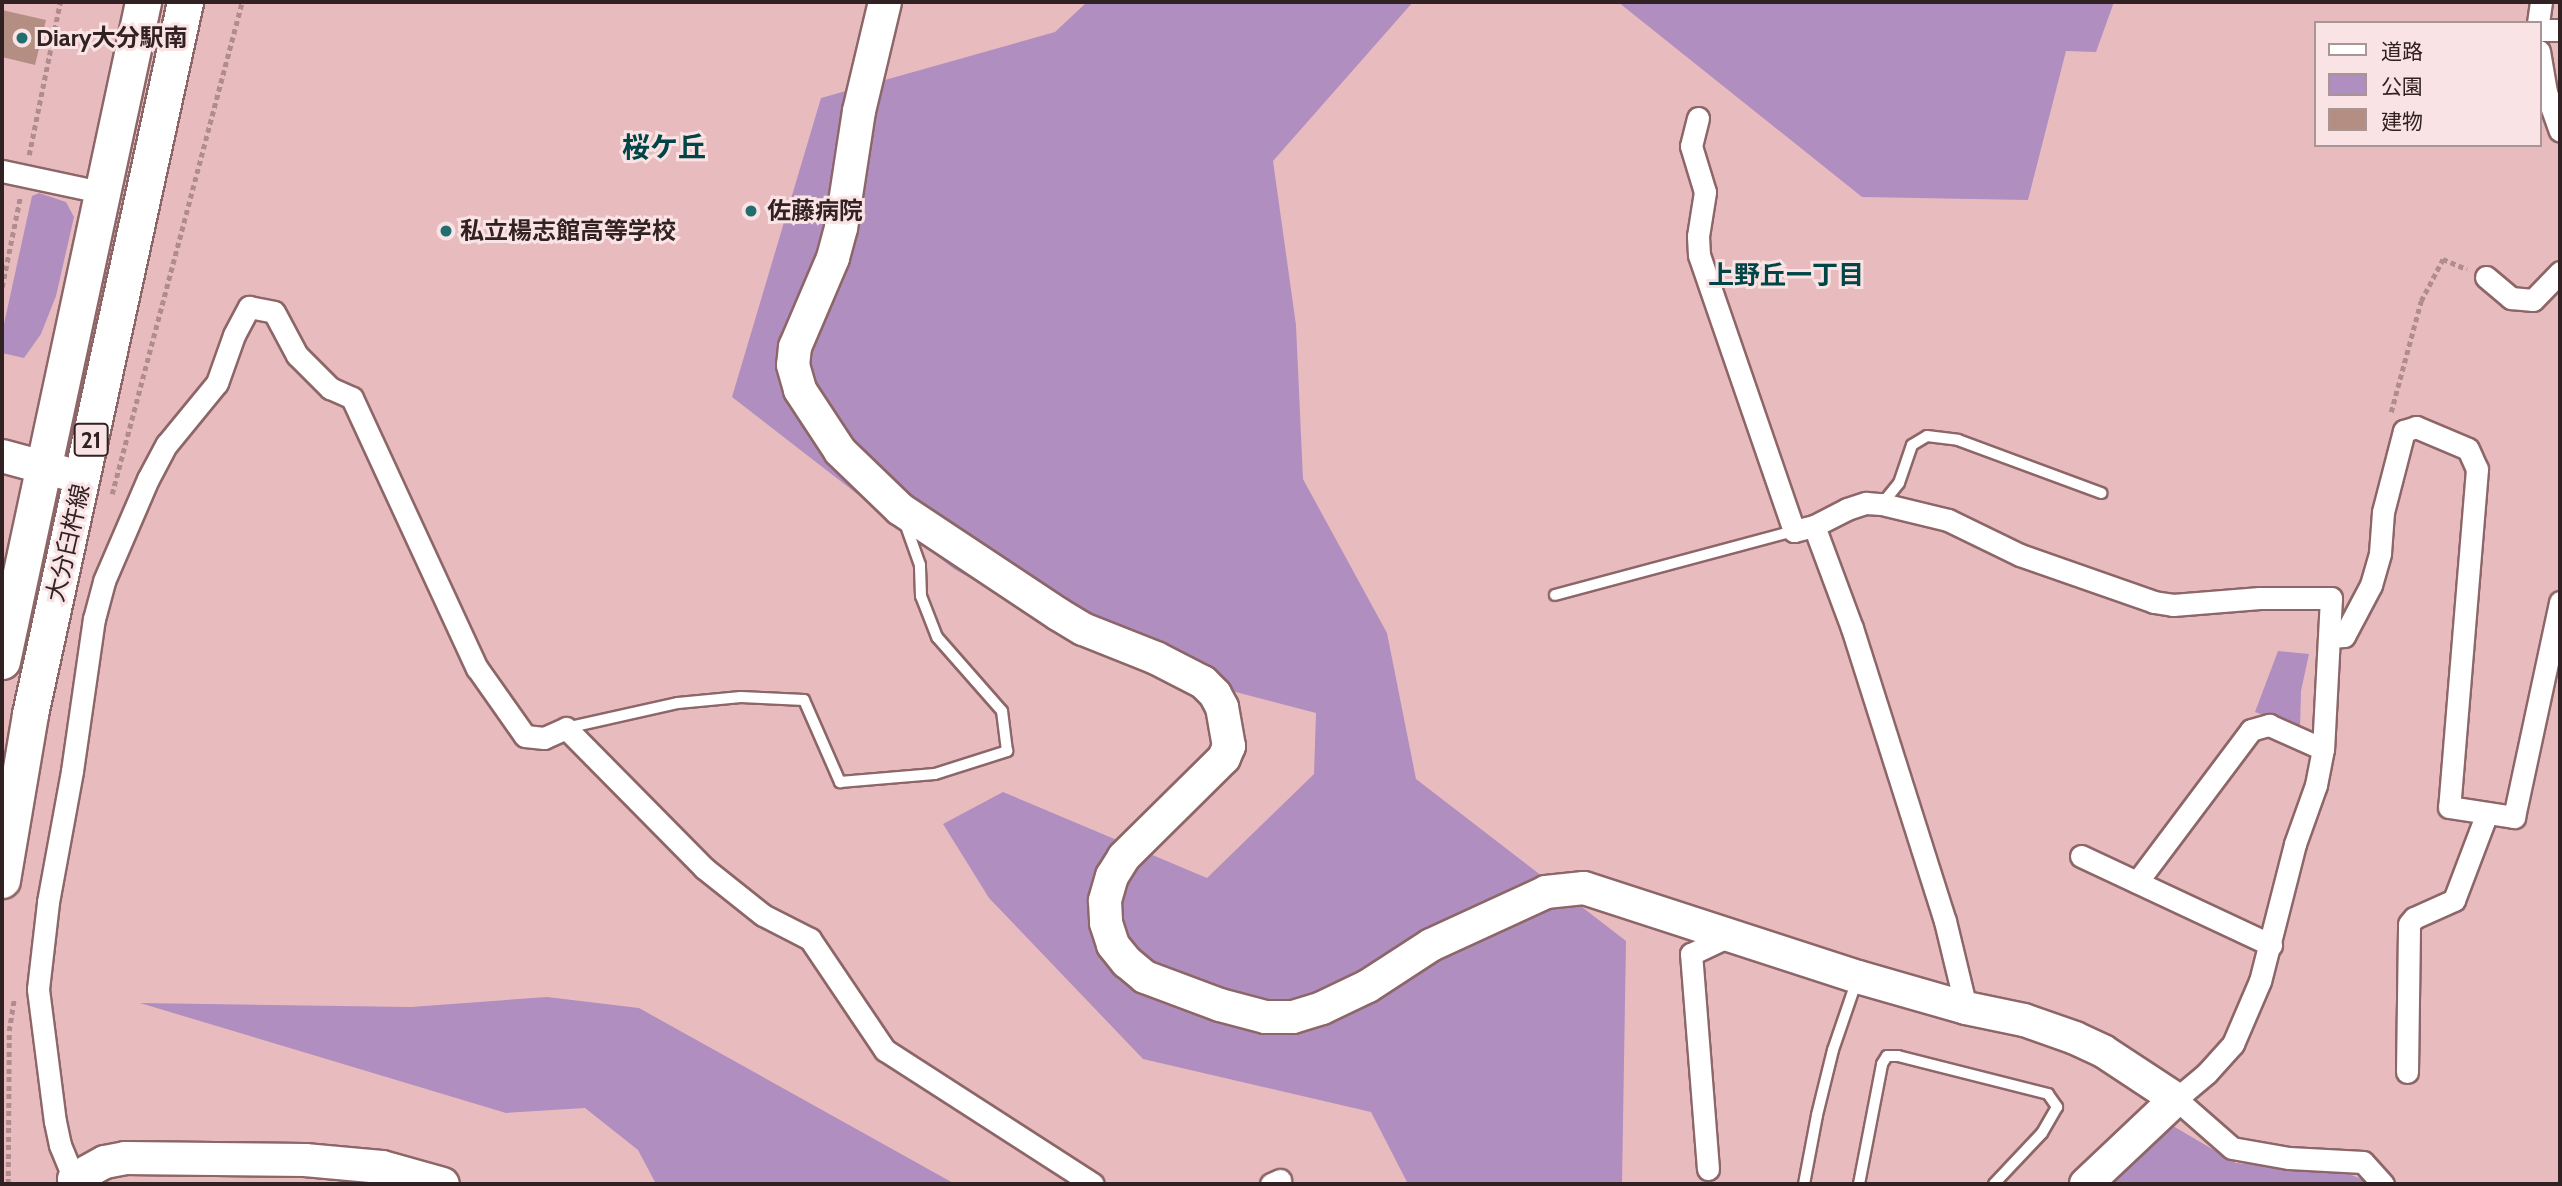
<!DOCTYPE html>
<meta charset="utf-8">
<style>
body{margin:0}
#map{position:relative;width:2562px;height:1186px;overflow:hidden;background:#e8bcbe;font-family:Cabin,"Noto Sans JP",sans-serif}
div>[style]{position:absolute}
.green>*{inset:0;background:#b18ec0}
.building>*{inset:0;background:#b58e83}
.path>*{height:4.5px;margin-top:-2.25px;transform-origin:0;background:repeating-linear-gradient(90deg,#b08c8e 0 5px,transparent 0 8.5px)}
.roads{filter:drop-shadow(2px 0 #8d6668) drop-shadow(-2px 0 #8d6668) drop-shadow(0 2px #8d6668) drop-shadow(0 -2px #8d6668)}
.lane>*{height:10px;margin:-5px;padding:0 5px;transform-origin:5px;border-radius:5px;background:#fff}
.street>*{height:21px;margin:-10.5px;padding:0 10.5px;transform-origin:10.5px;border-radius:10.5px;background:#fff}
.secondary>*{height:32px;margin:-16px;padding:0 16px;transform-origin:16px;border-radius:16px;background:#fff}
.primary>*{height:35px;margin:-17.5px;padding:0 17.5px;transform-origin:17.5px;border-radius:17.5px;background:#fff}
.dots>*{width:19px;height:19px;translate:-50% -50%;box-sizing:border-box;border:4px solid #fae3e4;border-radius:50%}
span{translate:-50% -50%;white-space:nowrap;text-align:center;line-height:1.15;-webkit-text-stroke:6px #fae3e4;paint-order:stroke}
.shield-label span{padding:2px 5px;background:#fae3e4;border:2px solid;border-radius:5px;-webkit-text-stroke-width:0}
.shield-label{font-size:23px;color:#312122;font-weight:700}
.poi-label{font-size:24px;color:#312122;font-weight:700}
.left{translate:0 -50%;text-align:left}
.street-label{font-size:24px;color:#312122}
.neighbourhood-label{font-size:26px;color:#014546;font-weight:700}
.quarter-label{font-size:28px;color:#014546;font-weight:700}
.frame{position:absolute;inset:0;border:4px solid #312122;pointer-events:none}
.legend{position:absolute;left:2314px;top:21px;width:228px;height:126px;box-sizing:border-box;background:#fae3e4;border:2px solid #aa9596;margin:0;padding:9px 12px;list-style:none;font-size:21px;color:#312122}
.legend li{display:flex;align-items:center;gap:14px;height:35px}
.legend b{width:35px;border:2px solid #aa9596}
</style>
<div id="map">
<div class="green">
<i style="clip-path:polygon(1087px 2px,1413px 2px,1273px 161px,1296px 325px,1303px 479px,1387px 633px,1416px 779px,1626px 941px,1622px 1184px,1408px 1184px,1371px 1112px,1143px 1059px,989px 898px,943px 824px,1003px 792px,1207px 878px,1314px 774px,1316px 713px,1121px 662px,954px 569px,732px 397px,821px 98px,1055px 32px)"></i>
<i style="clip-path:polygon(1618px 2px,2114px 2px,2096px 52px,2066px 51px,2028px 200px,1862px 197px)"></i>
<i style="clip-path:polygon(39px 193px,66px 202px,74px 217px,56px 296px,41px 334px,24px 358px,2px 353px,2px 333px,32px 196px)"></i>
<i style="clip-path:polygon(2278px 651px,2309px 654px,2301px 691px,2300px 728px,2255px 712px)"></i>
<i style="clip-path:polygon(547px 997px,639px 1008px,955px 1184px,656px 1184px,638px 1150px,585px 1108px,506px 1113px,140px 1003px,411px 1007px)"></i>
<i style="clip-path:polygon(2168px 1123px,2236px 1163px,2344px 1172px,2374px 1184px,2105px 1184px)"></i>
</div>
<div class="building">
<i style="clip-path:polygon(2px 10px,46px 20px,35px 65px,2px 57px)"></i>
</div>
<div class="path">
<i style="left:29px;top:155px;width:156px;rotate:-78.5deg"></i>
<i style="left:2px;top:287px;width:91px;rotate:-78.6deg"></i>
<i style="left:2391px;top:412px;width:115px;rotate:-74.9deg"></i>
<i style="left:2421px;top:301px;width:47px;rotate:-62.4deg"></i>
<i style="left:2443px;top:259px;width:26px;rotate:23deg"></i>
<i style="left:112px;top:494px;width:509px;rotate:-75.2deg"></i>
<i style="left:8px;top:1184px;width:153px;rotate:-89.6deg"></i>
<i style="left:9px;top:1031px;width:31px;rotate:-81deg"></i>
</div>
<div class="roads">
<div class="lane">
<i style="left:1882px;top:504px;width:27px;rotate:-51deg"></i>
<i style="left:1899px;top:483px;width:40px;rotate:-71.1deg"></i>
<i style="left:1912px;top:445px;width:17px;rotate:-31deg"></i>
<i style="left:1927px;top:436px;width:31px;rotate:7deg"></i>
<i style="left:1958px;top:440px;width:153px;rotate:20.3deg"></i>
<i style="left:1555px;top:595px;width:247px;rotate:-15deg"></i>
<i style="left:566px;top:728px;width:115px;rotate:-12.6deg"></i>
<i style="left:678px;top:703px;width:63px;rotate:-5.4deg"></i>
<i style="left:741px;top:697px;width:63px;rotate:2.7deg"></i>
<i style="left:804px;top:700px;width:90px;rotate:66.3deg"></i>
<i style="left:840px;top:782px;width:95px;rotate:-4.8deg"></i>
<i style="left:935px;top:774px;width:76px;rotate:-17.7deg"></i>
<i style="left:1007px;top:751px;width:40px;rotate:-97.1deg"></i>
<i style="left:1002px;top:711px;width:98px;rotate:-131.3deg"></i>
<i style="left:937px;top:637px;width:44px;rotate:-111.3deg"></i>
<i style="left:921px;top:596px;width:31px;rotate:-92deg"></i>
<i style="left:920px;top:565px;width:48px;rotate:-109.6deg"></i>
<i style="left:1804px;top:1184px;width:70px;rotate:-79.3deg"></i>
<i style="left:1817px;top:1115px;width:67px;rotate:-76.2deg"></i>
<i style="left:1833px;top:1050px;width:74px;rotate:-71.1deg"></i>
<i style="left:1859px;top:1184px;width:122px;rotate:-79.1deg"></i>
<i style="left:1882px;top:1064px;width:9px;rotate:-58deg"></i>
<i style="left:1887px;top:1056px;width:11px"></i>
<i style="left:1898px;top:1056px;width:155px;rotate:14.2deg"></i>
<i style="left:2048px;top:1094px;width:16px;rotate:55deg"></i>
<i style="left:2057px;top:1107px;width:30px;rotate:120deg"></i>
<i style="left:2042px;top:1133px;width:70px;rotate:133.3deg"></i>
</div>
<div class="street">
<i style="left:2538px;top:23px;width:21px;rotate:-82deg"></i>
<i style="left:2539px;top:30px;width:21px"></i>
<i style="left:2539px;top:51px;width:42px;rotate:80.3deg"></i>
<i style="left:2546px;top:92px;width:41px;rotate:70.3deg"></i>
<i style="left:1698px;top:118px;width:29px;rotate:104deg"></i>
<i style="left:1691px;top:146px;width:48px;rotate:73.1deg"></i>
<i style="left:1705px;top:192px;width:45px;rotate:99deg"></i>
<i style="left:1698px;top:236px;width:19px;rotate:87deg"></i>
<i style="left:1699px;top:255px;width:292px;rotate:71deg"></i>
<i style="left:1794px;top:531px;width:21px;rotate:-14deg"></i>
<i style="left:1814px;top:526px;width:109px;rotate:69.6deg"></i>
<i style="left:1852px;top:628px;width:307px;rotate:72.4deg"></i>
<i style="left:1945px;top:921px;width:89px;rotate:76.4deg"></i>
<i style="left:2px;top:171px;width:101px;rotate:12deg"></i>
<i style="left:2486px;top:277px;width:33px;rotate:40deg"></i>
<i style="left:2511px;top:298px;width:22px;rotate:5deg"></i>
<i style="left:2533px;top:300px;width:39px;rotate:-46deg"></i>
<i style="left:1814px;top:526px;width:37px;rotate:-27deg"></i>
<i style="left:1847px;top:509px;width:20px;rotate:-18deg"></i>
<i style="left:1866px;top:503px;width:16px;rotate:4deg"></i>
<i style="left:1882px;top:504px;width:68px;rotate:13.6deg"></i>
<i style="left:1948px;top:520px;width:80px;rotate:25.9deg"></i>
<i style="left:2020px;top:555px;width:142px;rotate:19.3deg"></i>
<i style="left:2154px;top:602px;width:19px;rotate:9deg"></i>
<i style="left:2173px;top:605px;width:87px;rotate:-4.6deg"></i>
<i style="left:2260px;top:598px;width:71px"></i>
<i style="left:2331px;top:598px;width:151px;rotate:93deg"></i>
<i style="left:2323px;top:749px;width:37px;rotate:101deg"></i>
<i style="left:2316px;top:785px;width:63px;rotate:109.6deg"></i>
<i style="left:2295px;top:844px;width:141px;rotate:104.3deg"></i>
<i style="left:2260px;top:981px;width:69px;rotate:113.2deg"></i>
<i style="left:2233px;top:1044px;width:39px;rotate:132deg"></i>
<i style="left:2207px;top:1073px;width:40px;rotate:140deg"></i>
<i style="left:2176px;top:1099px;width:74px;rotate:41.2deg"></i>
<i style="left:2232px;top:1148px;width:58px;rotate:10deg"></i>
<i style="left:2289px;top:1158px;width:74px;rotate:3.1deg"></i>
<i style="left:2363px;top:1162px;width:30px;rotate:48deg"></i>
<i style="left:2330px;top:637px;width:14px;rotate:-4deg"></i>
<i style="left:2344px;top:636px;width:58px;rotate:-62.1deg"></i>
<i style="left:2371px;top:585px;width:33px;rotate:-74deg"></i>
<i style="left:2380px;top:553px;width:41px;rotate:-85.8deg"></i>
<i style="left:2383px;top:512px;width:84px;rotate:-75.5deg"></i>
<i style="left:2404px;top:431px;width:13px;rotate:-18deg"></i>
<i style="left:2416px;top:427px;width:56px;rotate:22.9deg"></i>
<i style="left:2468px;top:449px;width:22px;rotate:66deg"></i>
<i style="left:2477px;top:469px;width:339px;rotate:94.7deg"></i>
<i style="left:2449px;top:807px;width:66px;rotate:8.7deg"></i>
<i style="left:2514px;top:817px;width:220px;rotate:-77.9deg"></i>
<i style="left:2081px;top:856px;width:210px;rotate:25.1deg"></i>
<i style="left:2137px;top:882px;width:190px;rotate:-53.1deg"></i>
<i style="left:2251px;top:730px;width:19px;rotate:-16deg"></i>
<i style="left:2269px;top:725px;width:59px;rotate:24deg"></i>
<i style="left:2407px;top:1072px;width:148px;rotate:-89.2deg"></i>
<i style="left:2409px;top:924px;width:8px;rotate:-50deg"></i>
<i style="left:2414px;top:918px;width:44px;rotate:-24.2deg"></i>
<i style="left:2454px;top:900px;width:93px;rotate:-69.2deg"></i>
<i style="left:1708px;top:1169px;width:216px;rotate:-94.5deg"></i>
<i style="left:1691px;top:954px;width:42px;rotate:-25.3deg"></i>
<i style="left:76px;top:1184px;width:42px;rotate:-112.3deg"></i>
<i style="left:60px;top:1145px;width:24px;rotate:-102deg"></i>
<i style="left:55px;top:1122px;width:134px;rotate:-97.3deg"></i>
<i style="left:38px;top:989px;width:88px;rotate:-83.4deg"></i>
<i style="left:48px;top:902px;width:133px;rotate:-79.6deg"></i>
<i style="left:72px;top:771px;width:154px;rotate:-81.8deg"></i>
<i style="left:94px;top:619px;width:39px;rotate:-75deg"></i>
<i style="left:104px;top:581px;width:111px;rotate:-66.7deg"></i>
<i style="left:148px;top:479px;width:40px;rotate:-62deg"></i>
<i style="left:167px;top:444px;width:79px;rotate:-50.7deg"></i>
<i style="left:217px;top:383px;width:51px;rotate:-70.5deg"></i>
<i style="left:234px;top:335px;width:32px;rotate:-62deg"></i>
<i style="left:249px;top:307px;width:25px;rotate:11deg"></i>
<i style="left:274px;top:312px;width:49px;rotate:61.9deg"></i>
<i style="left:297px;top:355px;width:47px;rotate:45deg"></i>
<i style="left:330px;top:388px;width:24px;rotate:24deg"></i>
<i style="left:352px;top:398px;width:298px;rotate:65.2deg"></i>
<i style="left:477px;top:668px;width:83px;rotate:54.8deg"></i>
<i style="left:525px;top:736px;width:19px;rotate:6deg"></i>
<i style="left:544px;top:738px;width:24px;rotate:-24deg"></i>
<i style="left:566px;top:728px;width:197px;rotate:45.4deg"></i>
<i style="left:704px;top:868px;width:75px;rotate:38.5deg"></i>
<i style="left:763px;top:915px;width:53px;rotate:27.1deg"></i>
<i style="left:810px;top:939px;width:134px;rotate:56deg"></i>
<i style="left:885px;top:1050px;width:247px;rotate:32.8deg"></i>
<i style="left:1271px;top:1184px;width:10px;rotate:-24deg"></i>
</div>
<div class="secondary">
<i style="left:885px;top:2px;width:112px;rotate:103.4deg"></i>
<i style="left:859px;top:111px;width:118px;rotate:98.7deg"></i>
<i style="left:841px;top:228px;width:31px;rotate:105deg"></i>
<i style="left:833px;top:258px;width:97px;rotate:113.1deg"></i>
<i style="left:795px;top:347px;width:18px;rotate:96deg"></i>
<i style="left:793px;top:365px;width:26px;rotate:74deg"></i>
<i style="left:800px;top:390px;width:73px;rotate:56.7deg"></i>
<i style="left:840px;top:451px;width:83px;rotate:44deg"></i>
<i style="left:900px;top:509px;width:190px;rotate:33.6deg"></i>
<i style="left:1058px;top:614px;width:29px;rotate:31deg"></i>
<i style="left:1083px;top:629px;width:79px;rotate:21.7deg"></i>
<i style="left:1156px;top:658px;width:53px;rotate:27.1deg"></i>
<i style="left:1203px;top:682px;width:17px;rotate:45deg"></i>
<i style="left:1215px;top:694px;width:15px;rotate:62deg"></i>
<i style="left:1222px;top:707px;width:40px;rotate:80deg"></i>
<i style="left:1229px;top:746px;width:13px;rotate:113deg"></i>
<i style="left:1224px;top:758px;width:141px;rotate:135.3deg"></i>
<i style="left:1124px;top:857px;width:22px;rotate:122deg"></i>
<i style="left:1112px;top:876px;width:26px;rotate:106deg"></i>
<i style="left:1105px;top:901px;width:22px;rotate:87deg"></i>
<i style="left:1106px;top:923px;width:23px;rotate:72deg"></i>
<i style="left:1113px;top:945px;width:22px;rotate:51deg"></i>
<i style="left:1127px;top:962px;width:23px;rotate:40deg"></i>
<i style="left:1145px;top:977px;width:80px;rotate:20.5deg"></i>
<i style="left:1220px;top:1005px;width:47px;rotate:14.9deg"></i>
<i style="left:1265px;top:1017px;width:28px"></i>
<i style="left:1293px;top:1017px;width:30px;rotate:-17deg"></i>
<i style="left:1322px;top:1008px;width:51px;rotate:-25.6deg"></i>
<i style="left:1368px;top:986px;width:75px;rotate:-33.1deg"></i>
<i style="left:1431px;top:945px;width:127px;rotate:-24.7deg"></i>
<i style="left:1546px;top:892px;width:38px;rotate:-6deg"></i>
<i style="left:1584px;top:888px;width:288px;rotate:18deg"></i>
<i style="left:1858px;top:977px;width:112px;rotate:16deg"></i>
<i style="left:1966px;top:1008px;width:59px;rotate:11.7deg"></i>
<i style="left:2024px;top:1020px;width:54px;rotate:19.4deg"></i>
<i style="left:2075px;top:1038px;width:31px;rotate:25deg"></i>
<i style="left:2103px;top:1051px;width:87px;rotate:33.3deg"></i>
<i style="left:2176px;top:1099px;width:124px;rotate:136.6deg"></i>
<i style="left:2px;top:456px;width:84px;rotate:15.2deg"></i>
<i style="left:74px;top:1179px;width:35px;rotate:-29deg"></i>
<i style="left:105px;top:1162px;width:20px;rotate:-11deg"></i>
<i style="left:125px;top:1158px;width:180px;rotate:0.6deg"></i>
<i style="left:305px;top:1160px;width:77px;rotate:5.2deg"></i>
<i style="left:382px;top:1167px;width:63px;rotate:15.6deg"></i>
</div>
<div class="primary">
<i style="left:2px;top:661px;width:674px;rotate:-77.92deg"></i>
<i style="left:2px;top:880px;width:168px;rotate:-80.4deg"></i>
<i style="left:30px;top:714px;width:729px;rotate:-77.72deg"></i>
</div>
</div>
<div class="dots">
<i style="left:22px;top:38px;background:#226e6f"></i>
<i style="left:751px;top:211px;background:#226e6f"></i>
<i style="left:446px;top:231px;background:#226e6f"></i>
</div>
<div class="shield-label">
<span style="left:91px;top:440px">21</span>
</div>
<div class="poi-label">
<span class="left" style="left:36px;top:38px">Diary大分駅南</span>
<span class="left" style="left:767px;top:211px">佐藤病院</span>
<span class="left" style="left:460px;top:231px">私立楊志館高等学校</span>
</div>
<div class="street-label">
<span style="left:68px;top:543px;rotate:-77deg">大分臼杵線</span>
</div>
<div class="neighbourhood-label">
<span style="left:1786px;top:276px">上野丘一丁目</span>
</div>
<div class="quarter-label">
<span style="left:664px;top:147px">桜ケ丘</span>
</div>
<div class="frame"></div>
<ul class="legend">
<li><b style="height:9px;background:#fff"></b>道路</li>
<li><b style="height:19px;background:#b18ec0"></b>公園</li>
<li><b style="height:19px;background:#b58e83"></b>建物</li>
</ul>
</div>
